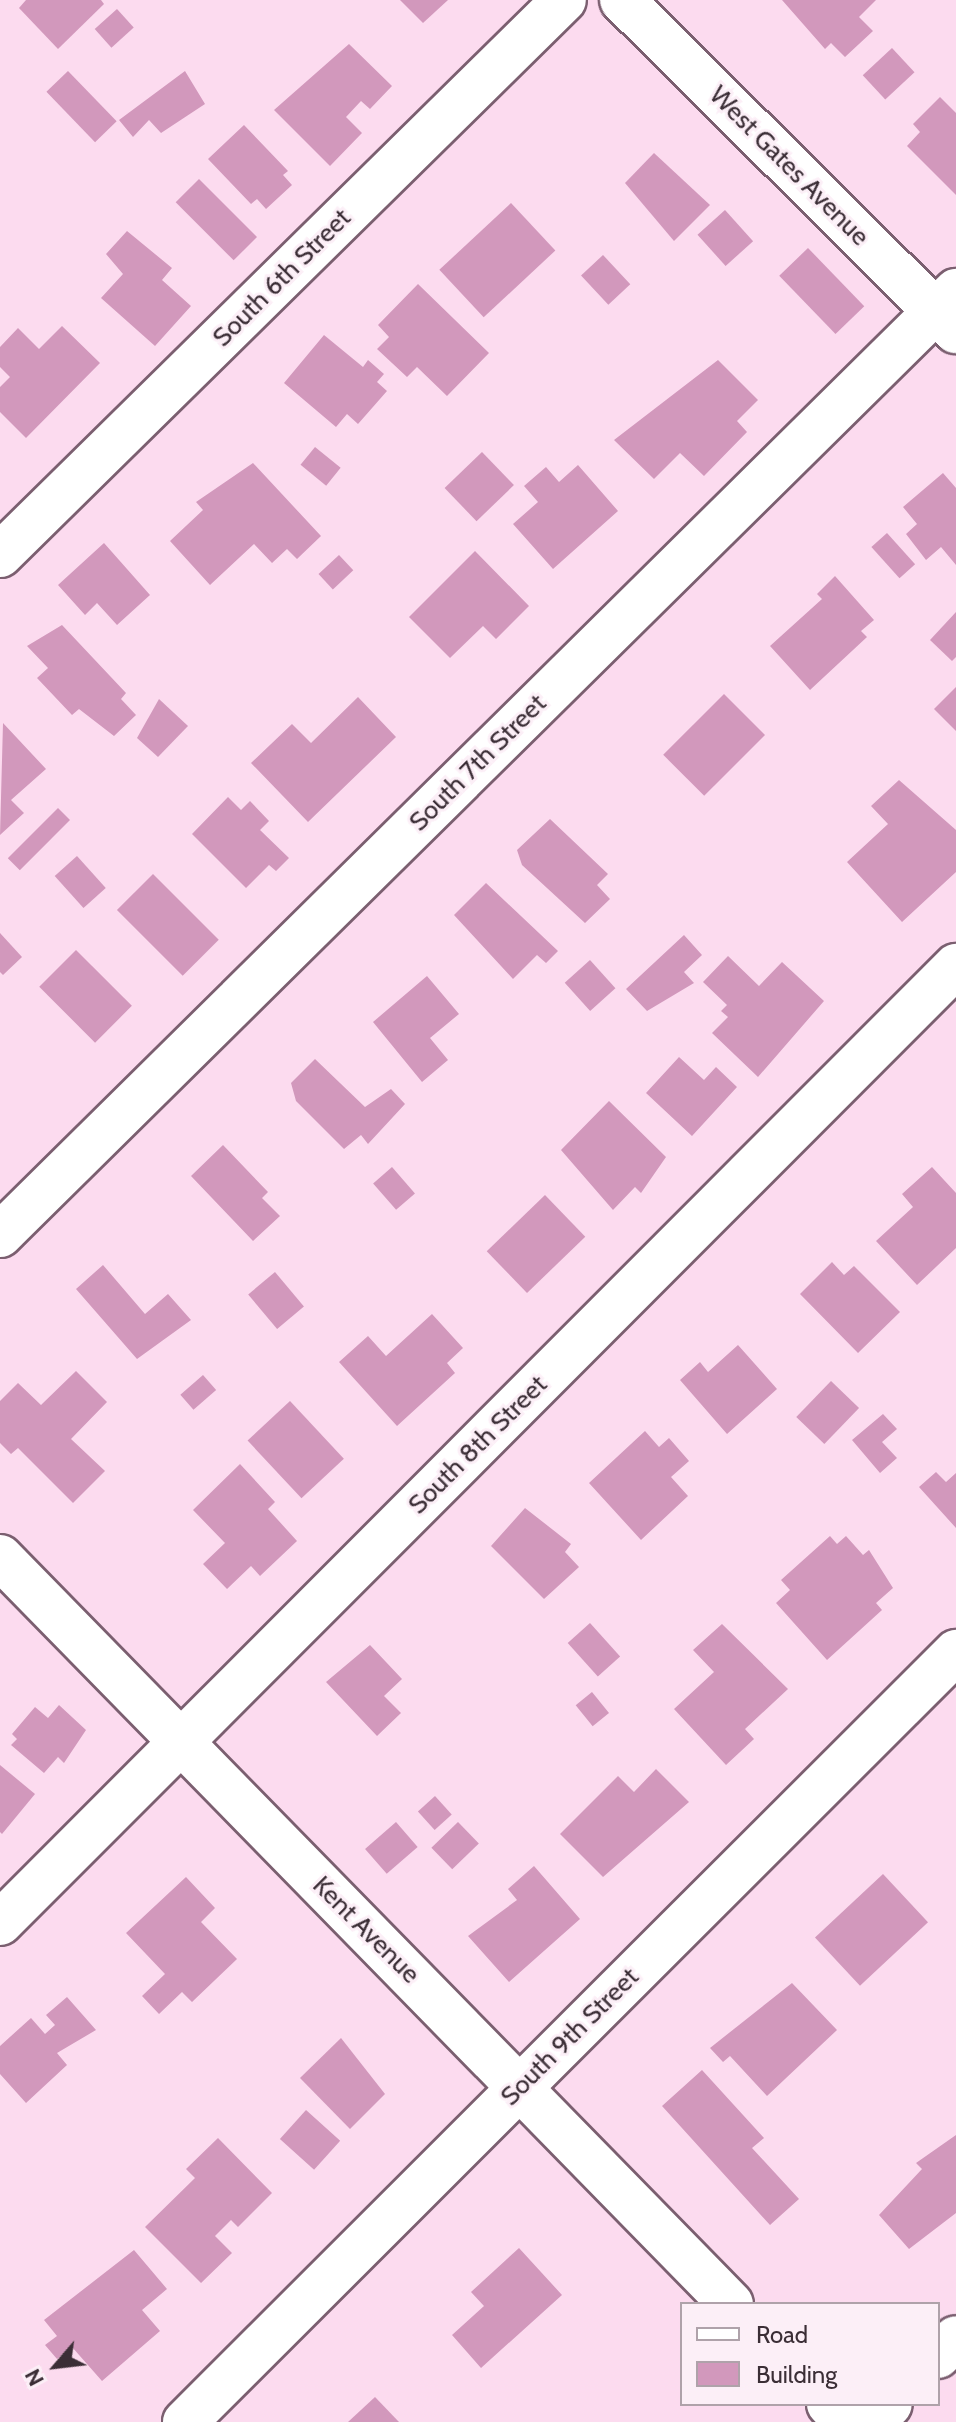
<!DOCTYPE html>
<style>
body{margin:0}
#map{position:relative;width:956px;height:2422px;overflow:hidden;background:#fcdbef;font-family:Cabin,sans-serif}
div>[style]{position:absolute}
.building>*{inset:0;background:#d298bc;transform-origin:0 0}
.roads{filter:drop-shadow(2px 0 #7b5f70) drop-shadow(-2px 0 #7b5f70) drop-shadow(0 2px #7b5f70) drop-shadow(0 -2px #7b5f70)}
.street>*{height:44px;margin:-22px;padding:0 22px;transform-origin:22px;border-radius:22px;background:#fff}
span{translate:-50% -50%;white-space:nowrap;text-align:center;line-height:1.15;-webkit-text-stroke:6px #fceff7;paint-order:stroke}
.street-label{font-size:26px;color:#3b2e36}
.legend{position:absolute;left:680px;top:2302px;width:260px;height:104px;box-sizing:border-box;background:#fceff7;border:2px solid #afa2aa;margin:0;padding:10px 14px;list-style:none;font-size:24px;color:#3b2e36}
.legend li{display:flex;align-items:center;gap:16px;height:40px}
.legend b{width:40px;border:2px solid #afa2aa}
.north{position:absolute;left:16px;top:2326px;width:80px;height:80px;-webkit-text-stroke:6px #fceff7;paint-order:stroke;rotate:242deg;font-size:22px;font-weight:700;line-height:32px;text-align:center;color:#3b2e36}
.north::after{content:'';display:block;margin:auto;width:28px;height:36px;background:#3b2e36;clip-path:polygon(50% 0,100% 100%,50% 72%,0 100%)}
</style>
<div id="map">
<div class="building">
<i style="clip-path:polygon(26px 0,101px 0,104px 4px,58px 49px,19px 8px)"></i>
<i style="clip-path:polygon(400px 0,448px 0,423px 23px)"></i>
<i style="clip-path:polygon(782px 0,876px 0,859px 17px,873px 31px,845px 57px,831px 43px,825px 49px)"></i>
<i style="left:117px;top:9px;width:25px;height:30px;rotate:48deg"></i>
<i style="clip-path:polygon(349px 44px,392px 86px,370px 109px,361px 101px,346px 117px,362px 133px,330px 166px,274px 110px)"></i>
<i style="left:892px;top:48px;width:33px;height:40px;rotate:47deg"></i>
<i style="left:68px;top:71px;width:70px;height:30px;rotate:46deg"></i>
<i style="clip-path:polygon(185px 71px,205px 104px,161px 133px,149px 120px,133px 137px,119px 120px)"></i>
<i style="clip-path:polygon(940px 97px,956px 113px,956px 195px,907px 146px,920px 132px,913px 124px)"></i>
<i style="clip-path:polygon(244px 125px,288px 171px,283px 175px,292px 185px,266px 209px,257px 199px,251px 204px,208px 159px)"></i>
<i style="clip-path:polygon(654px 153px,710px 205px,674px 241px,625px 183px)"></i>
<i style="left:199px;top:179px;width:82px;height:33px;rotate:45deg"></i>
<i style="left:511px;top:203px;width:65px;height:98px;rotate:47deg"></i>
<i style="left:725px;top:210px;width:42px;height:37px;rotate:48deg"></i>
<i style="clip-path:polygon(127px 231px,172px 268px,162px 280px,191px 306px,155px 346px,101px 298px,123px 274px,106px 254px)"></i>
<i style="left:808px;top:248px;width:81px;height:40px;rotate:46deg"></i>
<i style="left:603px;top:255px;width:40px;height:30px;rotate:47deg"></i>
<i style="clip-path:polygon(418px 284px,489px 353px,447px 396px,417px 367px,407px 377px,377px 349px,389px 337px,378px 325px)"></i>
<i style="clip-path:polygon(62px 326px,100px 363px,26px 438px,0 412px,0 387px,10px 377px,0 367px,0 347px,18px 328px,39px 349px)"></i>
<i style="clip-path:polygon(324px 335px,363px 367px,368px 360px,384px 374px,377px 382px,387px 391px,358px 424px,347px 414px,336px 427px,284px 383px)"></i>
<i style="clip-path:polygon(718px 360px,758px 400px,737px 421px,747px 432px,704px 476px,680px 453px,654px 479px,614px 440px)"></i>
<i style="left:315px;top:447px;width:33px;height:23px;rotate:39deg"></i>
<i style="left:482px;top:452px;width:46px;height:52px;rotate:46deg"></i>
<i style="clip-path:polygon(253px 463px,321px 536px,297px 559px,287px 549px,272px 563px,254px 544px,210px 585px,170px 541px,203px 510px,196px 502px)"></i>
<i style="clip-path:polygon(578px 465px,618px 511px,553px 569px,513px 524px,538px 502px,524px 486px,546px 467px,559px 482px)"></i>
<i style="clip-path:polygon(943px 473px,956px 488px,956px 565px,941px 547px,926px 560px,906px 534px,917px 524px,903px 507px)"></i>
<i style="left:887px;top:533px;width:42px;height:21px;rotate:48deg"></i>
<i style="clip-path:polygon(104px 543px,150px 595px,117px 625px,97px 603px,85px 615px,58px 585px)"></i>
<i style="clip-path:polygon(475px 551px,529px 606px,496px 639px,483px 626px,450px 658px,409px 617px)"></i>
<i style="left:339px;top:555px;width:21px;height:28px;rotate:47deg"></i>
<i style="clip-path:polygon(835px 576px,874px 620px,861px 631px,867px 637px,810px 690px,770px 646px,822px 599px,817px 594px)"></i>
<i style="clip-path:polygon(956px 612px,956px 657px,952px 661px,930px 640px)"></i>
<i style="clip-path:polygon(62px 625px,126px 693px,121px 699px,136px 715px,114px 736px,79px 709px,72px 715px,37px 678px,48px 668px,27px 646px)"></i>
<i style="clip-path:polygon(956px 687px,956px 731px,934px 709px)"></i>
<i style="left:724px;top:694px;width:58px;height:86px;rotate:45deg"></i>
<i style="clip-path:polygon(358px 697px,396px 737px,308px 822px,251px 763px,292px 724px,311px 743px)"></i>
<i style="clip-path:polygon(159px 699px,188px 726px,158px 757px,137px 738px)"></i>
<i style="clip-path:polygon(3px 723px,46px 769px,11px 800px,24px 813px,0 835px)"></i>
<i style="clip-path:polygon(899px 780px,956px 830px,956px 872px,902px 922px,847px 862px,888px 824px,871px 806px)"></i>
<i style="clip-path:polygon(228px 797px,241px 810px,250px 801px,269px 821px,260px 830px,289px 858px,276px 871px,269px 865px,246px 888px,192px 834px)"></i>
<i style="left:58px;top:808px;width:17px;height:71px;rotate:45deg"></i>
<i style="clip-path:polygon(550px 819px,608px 874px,597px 885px,610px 899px,585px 923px,522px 865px,517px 850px)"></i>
<i style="left:77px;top:856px;width:43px;height:30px;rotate:48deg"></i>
<i style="left:153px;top:874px;width:93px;height:51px;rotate:45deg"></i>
<i style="clip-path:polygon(486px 883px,558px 951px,546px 963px,537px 955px,513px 979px,454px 915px)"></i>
<i style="clip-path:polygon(0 933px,22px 957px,3px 975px,0 972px)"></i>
<i style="clip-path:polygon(684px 935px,702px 955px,684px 972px,694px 983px,647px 1011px,626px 989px)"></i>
<i style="left:76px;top:950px;width:79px;height:52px;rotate:45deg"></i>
<i style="clip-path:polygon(728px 956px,759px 986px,782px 962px,824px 1001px,758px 1077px,712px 1033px,728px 1017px,721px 1011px,727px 1005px,703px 982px)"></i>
<i style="left:590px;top:960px;width:38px;height:34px;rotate:48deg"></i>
<i style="clip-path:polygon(427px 976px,459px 1014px,430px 1038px,448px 1060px,422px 1082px,373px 1022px)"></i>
<i style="clip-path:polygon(679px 1057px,704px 1080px,716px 1067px,737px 1087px,692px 1136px,646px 1093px)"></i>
<i style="clip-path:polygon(315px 1059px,365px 1107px,391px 1089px,405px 1104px,368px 1144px,361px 1135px,344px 1149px,296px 1101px,291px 1083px)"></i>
<i style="clip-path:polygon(609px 1101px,666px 1157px,641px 1193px,635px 1187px,613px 1210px,561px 1150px)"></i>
<i style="clip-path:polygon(223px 1145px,268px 1192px,262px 1198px,280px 1216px,253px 1241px,191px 1176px)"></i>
<i style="left:392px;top:1167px;width:35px;height:25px;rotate:49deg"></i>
<i style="clip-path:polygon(932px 1167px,956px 1193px,956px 1248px,917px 1285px,876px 1241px,913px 1207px,902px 1194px)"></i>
<i style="left:545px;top:1195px;width:58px;height:81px;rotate:46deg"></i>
<i style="clip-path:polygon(832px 1262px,844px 1275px,854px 1266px,900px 1312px,858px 1353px,800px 1294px)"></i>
<i style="clip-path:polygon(103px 1265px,145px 1314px,168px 1294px,191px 1320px,137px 1359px,76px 1289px)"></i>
<i style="left:275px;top:1272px;width:45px;height:35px;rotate:50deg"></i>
<i style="clip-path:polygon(432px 1314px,463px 1348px,447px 1363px,455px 1373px,397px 1426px,339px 1362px,368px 1336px,386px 1356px)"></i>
<i style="clip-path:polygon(738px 1345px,777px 1389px,727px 1434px,680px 1380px,700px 1362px,708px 1372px)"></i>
<i style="clip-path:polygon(76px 1371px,107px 1402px,71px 1439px,105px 1471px,73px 1503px,18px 1448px,11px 1454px,0 1443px,0 1401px,18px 1383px,41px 1405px)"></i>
<i style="left:203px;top:1375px;width:20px;height:30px;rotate:49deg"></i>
<i style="left:831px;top:1381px;width:39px;height:50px;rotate:44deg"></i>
<i style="left:290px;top:1401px;width:79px;height:58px;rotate:47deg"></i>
<i style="clip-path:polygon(883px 1414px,897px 1429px,882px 1442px,897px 1458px,880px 1473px,852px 1440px)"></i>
<i style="clip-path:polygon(645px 1431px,659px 1447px,669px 1438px,689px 1461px,671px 1477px,688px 1496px,641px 1540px,589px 1483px)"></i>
<i style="clip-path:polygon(240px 1464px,275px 1502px,268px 1509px,297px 1541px,260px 1576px,251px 1566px,227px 1589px,203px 1564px,225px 1543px,193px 1510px)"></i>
<i style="clip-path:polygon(936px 1472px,946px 1482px,956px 1473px,956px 1528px,919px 1487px)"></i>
<i style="clip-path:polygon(525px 1508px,571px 1544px,565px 1552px,579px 1567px,544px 1599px,491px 1546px)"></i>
<i style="clip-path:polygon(830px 1536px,837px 1544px,846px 1536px,863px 1555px,869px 1550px,893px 1588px,876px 1603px,882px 1610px,827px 1660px,776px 1603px,790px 1590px,781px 1580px)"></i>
<i style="left:590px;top:1623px;width:45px;height:30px;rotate:48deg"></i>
<i style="clip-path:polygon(722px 1624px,788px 1689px,745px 1729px,754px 1739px,726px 1765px,674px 1709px,714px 1672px,693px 1650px)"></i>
<i style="clip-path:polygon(370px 1645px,402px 1679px,384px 1696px,401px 1713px,377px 1736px,326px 1682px)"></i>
<i style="left:592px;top:1692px;width:27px;height:21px;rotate:51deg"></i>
<i style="clip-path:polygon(59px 1705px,86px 1730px,64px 1763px,58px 1757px,44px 1773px,11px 1745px,17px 1739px,12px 1734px,35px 1707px,48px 1718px)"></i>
<i style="clip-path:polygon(0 1765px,35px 1794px,2px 1834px,0 1832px)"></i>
<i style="clip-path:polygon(656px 1769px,689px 1802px,603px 1877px,560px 1834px,618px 1776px,634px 1792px)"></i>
<i style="left:435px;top:1796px;width:25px;height:23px;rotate:48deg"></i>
<i style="left:396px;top:1822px;width:33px;height:41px;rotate:49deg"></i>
<i style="left:458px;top:1822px;width:30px;height:37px;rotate:46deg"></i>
<i style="clip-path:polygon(534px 1866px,580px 1919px,509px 1982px,468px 1936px,517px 1900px,508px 1889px)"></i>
<i style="left:883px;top:1874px;width:66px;height:93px;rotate:47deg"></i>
<i style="clip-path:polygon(186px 1877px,215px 1908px,201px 1922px,237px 1959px,192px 2002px,182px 1992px,159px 2014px,142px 1996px,165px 1974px,126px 1933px)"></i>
<i style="clip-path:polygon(792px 1983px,837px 2030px,767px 2096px,730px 2056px,723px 2062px,710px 2048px)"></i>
<i style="clip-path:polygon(67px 1997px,96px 2030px,57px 2053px,67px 2065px,26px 2103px,0 2074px,0 2046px,31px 2018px,45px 2034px,55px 2025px,46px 2015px)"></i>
<i style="clip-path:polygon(341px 2038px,385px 2094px,350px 2129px,300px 2078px)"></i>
<i style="clip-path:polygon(702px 2070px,764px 2138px,752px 2148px,799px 2199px,770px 2225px,662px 2106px)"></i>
<i style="left:306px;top:2110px;width:46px;height:39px;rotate:42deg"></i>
<i style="clip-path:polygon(956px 2135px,956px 2213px,909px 2249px,879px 2215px,922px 2169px,916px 2163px)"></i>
<i style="clip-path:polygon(218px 2138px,272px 2193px,238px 2227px,231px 2220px,215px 2236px,232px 2253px,201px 2283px,145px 2227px,195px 2178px,186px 2169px)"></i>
<i style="clip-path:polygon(519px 2248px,562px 2295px,481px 2368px,452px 2335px,484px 2306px,471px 2292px)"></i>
<i style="clip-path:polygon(134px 2250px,167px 2289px,142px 2310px,160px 2331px,102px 2381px,72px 2347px,57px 2359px,45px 2345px,57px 2336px,44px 2320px)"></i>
<i style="clip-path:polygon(375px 2397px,399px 2422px,348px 2422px)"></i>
</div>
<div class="roads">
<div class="street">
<i style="left:622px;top:0;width:470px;rotate:44.8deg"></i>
<i style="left:0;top:555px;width:791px;rotate:-44.54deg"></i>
<i style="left:0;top:1235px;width:1344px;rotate:-44.64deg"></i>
<i style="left:0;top:1557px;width:1045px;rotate:45.62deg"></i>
<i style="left:0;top:1923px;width:1353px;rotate:-45.03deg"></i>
<i style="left:938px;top:2356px;width:25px;rotate:-45deg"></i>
<i style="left:829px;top:2404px;width:25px;rotate:47deg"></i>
<i style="left:185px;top:2422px;width:1090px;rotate:-44.96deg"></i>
<i style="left:872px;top:2422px;width:25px;rotate:-45deg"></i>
</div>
</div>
<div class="street-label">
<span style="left:789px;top:166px;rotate:45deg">West Gates Avenue</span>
<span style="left:282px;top:278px;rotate:-45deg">South 6th Street</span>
<span style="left:478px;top:763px;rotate:-45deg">South 7th Street</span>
<span style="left:478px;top:1445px;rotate:-45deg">South 8th Street</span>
<span style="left:366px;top:1930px;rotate:45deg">Kent Avenue</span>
<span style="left:570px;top:2037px;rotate:-45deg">South 9th Street</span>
</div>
<ul class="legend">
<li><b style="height:10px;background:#fff"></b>Road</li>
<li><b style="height:22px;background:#d298bc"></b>Building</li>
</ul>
<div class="north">N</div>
</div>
